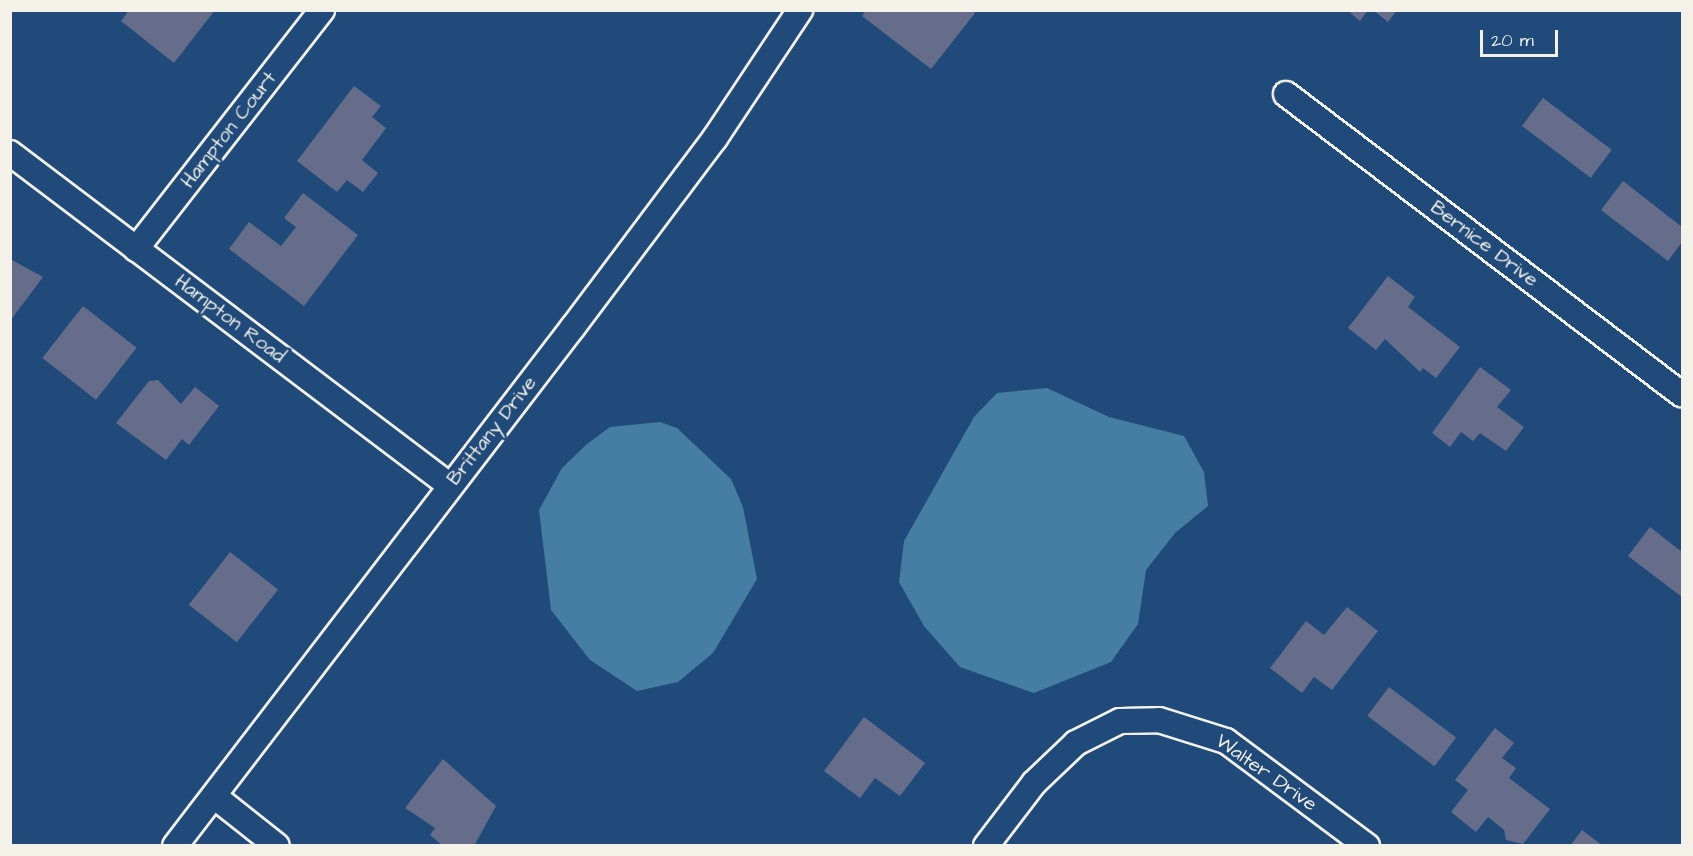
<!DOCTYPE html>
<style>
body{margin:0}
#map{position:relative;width:1693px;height:856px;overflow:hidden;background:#1f4a7a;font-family:"Architects Daughter",sans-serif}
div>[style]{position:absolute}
.water>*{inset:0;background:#467da2}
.building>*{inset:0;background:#666d8a;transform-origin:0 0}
.roads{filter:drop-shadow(2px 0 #f4f1e8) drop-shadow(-2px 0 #f4f1e8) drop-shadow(0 2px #f4f1e8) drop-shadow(0 -2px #f4f1e8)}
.street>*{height:24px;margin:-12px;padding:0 12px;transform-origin:12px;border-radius:12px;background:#1f4a7a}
span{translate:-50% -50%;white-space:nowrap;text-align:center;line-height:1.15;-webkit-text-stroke:5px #1f4a7a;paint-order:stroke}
.street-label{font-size:20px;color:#f4f1e8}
.frame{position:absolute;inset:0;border:12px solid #f4f1e8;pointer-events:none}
.scale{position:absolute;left:1480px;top:30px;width:78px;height:27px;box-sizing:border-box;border:3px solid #f4f1e8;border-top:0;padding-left:8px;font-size:18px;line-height:21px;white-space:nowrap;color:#f4f1e8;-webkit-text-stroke:4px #1f4a7a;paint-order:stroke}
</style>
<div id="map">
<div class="water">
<i style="clip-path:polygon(1047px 388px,1109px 417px,1184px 436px,1204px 472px,1208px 506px,1175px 533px,1146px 570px,1138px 624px,1111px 662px,1034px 693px,960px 667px,924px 626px,899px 582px,904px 541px,974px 417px,997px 393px)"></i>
<i style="clip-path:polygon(660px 422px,677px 428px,731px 479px,743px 507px,757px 579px,713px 653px,678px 682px,637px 691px,590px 660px,551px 610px,539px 510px,562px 468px,587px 444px,610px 427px)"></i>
</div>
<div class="building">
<i style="clip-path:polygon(129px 10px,215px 10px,174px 63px,121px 21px)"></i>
<i style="clip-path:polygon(866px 10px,971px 10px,975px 13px,931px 69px,862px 16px)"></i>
<i style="clip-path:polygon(1347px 10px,1368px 10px,1360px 21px)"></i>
<i style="clip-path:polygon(1373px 10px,1397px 10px,1388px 22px)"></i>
<i style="clip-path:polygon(354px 86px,381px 106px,372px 117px,386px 128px,362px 160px,378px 173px,363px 192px,347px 180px,337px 192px,297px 161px)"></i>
<i style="left:1543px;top:98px;width:86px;height:35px;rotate:37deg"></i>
<i style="clip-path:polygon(1623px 181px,1682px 227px,1682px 242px,1668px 261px,1601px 210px)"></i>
<i style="clip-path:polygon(303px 193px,358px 235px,304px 306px,229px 249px,249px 222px,281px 246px,296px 227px,284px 218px)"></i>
<i style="clip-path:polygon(10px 259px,43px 277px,10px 321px)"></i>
<i style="clip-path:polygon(1388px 276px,1415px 297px,1408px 307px,1460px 347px,1436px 378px,1423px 368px,1420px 372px,1385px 339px,1376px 350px,1348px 328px)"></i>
<i style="left:83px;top:306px;width:68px;height:66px;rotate:38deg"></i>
<i style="clip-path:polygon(1480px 367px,1511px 390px,1497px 407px,1524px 427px,1506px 451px,1480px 433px,1473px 441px,1461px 432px,1450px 447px,1432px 433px)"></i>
<i style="clip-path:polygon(158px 380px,181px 404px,195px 387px,219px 406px,189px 445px,182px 439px,166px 460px,116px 423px,149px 381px)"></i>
<i style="clip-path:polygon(1650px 527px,1682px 552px,1682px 597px,1628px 556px)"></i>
<i style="left:230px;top:552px;width:61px;height:67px;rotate:38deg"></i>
<i style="clip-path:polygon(1347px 607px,1378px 631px,1332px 690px,1314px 677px,1302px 693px,1270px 668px,1306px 621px,1324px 635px)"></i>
<i style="left:1389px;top:687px;width:84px;height:36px;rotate:37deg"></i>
<i style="clip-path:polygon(864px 717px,925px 763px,900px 796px,875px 778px,860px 798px,824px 771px)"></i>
<i style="clip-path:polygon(1495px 728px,1514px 743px,1502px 758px,1516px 768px,1509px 778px,1550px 809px,1523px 844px,1506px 840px,1504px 830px,1488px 817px,1476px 832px,1451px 812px,1468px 790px,1455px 780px)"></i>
<i style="clip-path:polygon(443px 759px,496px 806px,474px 846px,443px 846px,430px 835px,435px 828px,405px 808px)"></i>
<i style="clip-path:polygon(1582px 830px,1603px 846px,1570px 846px)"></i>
</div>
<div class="roads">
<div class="street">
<i style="left:1286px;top:94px;width:497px;rotate:37.2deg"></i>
<i style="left:10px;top:153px;width:550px;rotate:37.1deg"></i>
<i style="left:136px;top:249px;width:303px;rotate:-52.1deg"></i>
<i style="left:214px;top:796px;width:80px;rotate:38.4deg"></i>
<i style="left:175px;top:846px;width:654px;rotate:-52.52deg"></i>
<i style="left:573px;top:327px;width:236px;rotate:-53.1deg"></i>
<i style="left:715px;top:138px;width:154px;rotate:-56.4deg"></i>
<i style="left:986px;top:846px;width:79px;rotate:-52.7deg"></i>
<i style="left:1034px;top:783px;width:58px;rotate:-43.6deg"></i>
<i style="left:1076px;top:743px;width:49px;rotate:-26.6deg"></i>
<i style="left:1120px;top:721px;width:39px;rotate:-1deg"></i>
<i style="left:1159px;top:720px;width:70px;rotate:17.4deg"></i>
<i style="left:1226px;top:741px;width:176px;rotate:36.7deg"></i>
</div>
</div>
<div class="street-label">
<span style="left:229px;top:130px;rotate:-52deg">Hampton Court</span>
<span style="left:1484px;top:244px;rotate:37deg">Bernice Drive</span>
<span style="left:230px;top:319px;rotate:37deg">Hampton Road</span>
<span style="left:492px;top:431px;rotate:-52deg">Brittany Drive</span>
<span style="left:1266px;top:773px;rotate:35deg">Walter Drive</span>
</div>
<div class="frame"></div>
<div class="scale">20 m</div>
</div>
